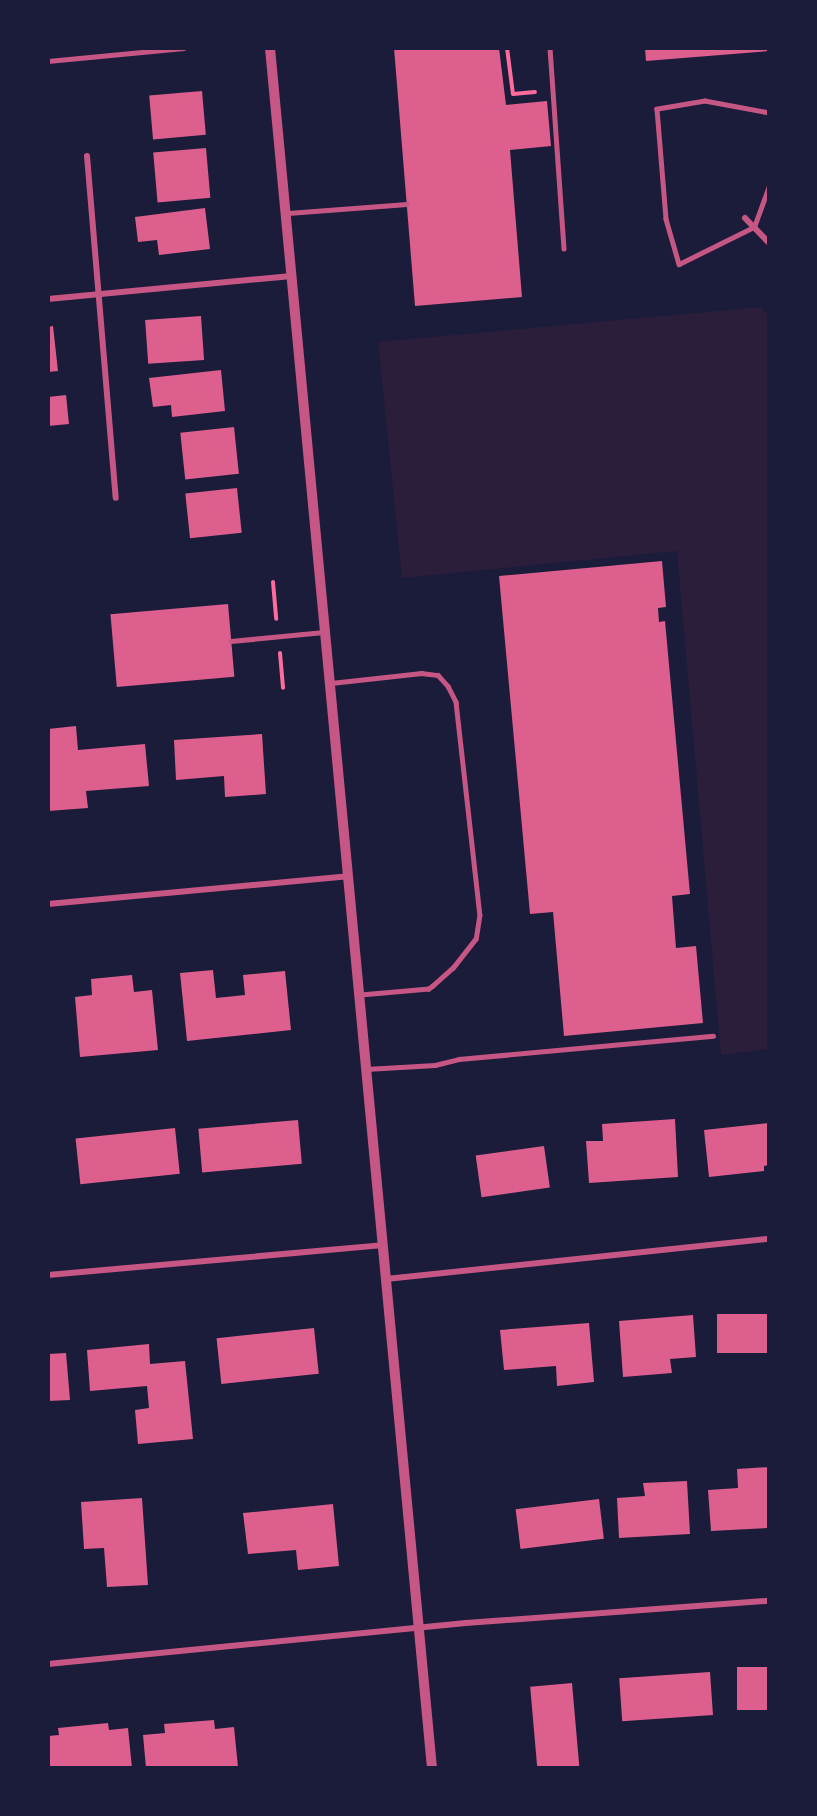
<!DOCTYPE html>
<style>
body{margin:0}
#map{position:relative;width:817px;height:1816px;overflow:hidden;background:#1b1b3a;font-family:"PT Sans",sans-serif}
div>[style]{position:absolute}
.green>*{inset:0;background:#2a1e3b}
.building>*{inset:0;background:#dd5f8e;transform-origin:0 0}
.path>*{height:4px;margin:-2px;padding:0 2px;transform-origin:2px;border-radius:2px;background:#ff6b9d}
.service>*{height:4.5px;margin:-2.25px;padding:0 2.25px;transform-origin:2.25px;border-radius:2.25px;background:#c65784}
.minor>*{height:6px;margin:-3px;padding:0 3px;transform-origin:3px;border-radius:3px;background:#c65784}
.tertiary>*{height:10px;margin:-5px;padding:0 5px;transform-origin:5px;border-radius:5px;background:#c65784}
span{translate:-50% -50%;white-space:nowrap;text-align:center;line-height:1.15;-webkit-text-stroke:6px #1b1b3a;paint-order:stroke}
.frame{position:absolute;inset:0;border:50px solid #1b1b3a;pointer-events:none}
</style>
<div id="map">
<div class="green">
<i style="clip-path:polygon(761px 307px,769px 316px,769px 1049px,721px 1055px,677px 551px,402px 578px,378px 342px)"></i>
</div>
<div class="building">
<i style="clip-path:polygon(394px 48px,499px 48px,506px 105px,547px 101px,551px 146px,510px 150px,522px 297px,415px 306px)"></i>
<i style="clip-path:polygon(645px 48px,769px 48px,769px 51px,646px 61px)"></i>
<i style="left:202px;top:91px;width:44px;height:53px;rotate:85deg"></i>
<i style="left:206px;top:148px;width:50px;height:53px;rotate:85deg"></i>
<i style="clip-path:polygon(205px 208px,210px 249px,159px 255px,157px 240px,138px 242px,135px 217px)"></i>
<i style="left:201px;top:316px;width:44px;height:56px;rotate:86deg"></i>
<i style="clip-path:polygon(53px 326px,58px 371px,48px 372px,48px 327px)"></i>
<i style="clip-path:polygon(221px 370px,225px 411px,172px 417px,171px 405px,153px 407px,149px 378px)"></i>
<i style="clip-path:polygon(66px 395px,69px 424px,48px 426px,48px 397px)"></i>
<i style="left:234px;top:427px;width:47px;height:54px;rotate:84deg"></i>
<i style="left:237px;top:488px;width:45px;height:52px;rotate:84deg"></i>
<i style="clip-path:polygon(662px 561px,666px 607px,658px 608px,659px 622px,665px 621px,690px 894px,672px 896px,676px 948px,696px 946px,703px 1023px,564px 1036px,553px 912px,530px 914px,499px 576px)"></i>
<i style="left:228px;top:604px;width:73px;height:118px;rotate:85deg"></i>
<i style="clip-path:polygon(76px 726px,78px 750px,145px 744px,149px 786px,86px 791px,88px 808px,48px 811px,48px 729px)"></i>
<i style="clip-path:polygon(262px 734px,266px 794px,225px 797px,224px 776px,176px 780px,174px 740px)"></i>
<i style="clip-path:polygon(213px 970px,216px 998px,245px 995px,243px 975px,285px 971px,291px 1030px,187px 1041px,180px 973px)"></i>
<i style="clip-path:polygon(132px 975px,134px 992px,152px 990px,158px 1050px,80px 1057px,75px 997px,92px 995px,91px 979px)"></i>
<i style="clip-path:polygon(675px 1119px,678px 1177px,589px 1183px,586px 1141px,603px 1141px,602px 1124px)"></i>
<i style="left:298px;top:1120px;width:44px;height:100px;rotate:85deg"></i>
<i style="clip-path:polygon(769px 1123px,769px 1165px,764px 1166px,764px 1171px,709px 1177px,704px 1130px)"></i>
<i style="left:175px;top:1128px;width:46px;height:100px;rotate:84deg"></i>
<i style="left:544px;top:1146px;width:42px;height:69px;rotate:82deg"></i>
<i style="left:769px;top:1314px;width:39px;height:52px;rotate:90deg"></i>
<i style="clip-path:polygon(693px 1315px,696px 1357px,670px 1359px,672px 1373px,623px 1377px,619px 1321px)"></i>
<i style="clip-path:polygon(589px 1323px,594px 1382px,557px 1386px,556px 1366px,504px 1370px,500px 1330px)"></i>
<i style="left:314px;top:1328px;width:46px;height:98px;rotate:84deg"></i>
<i style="clip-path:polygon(149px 1344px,150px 1364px,185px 1361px,193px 1439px,138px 1444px,135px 1410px,149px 1408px,147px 1386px,90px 1391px,87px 1350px)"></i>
<i style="clip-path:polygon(66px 1353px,70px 1400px,48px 1401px,48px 1354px)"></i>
<i style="clip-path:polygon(769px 1467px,769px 1528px,711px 1531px,708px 1490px,738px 1488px,737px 1469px)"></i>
<i style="clip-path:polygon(687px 1481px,690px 1534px,619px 1538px,617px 1498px,645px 1496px,643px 1483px)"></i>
<i style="clip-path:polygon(142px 1498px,148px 1585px,107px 1587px,104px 1548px,84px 1549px,81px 1502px)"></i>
<i style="left:599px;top:1499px;width:40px;height:84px;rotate:83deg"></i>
<i style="clip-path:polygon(333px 1504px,339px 1566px,298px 1570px,296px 1550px,248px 1554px,243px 1513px)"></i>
<i style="left:769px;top:1667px;width:43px;height:32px;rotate:90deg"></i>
<i style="left:710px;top:1672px;width:43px;height:91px;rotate:86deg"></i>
<i style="left:572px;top:1683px;width:85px;height:42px;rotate:85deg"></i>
<i style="clip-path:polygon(214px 1720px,215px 1729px,234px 1727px,238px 1767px,146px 1768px,143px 1735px,165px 1733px,164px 1724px)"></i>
<i style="clip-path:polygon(108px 1723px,109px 1730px,128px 1728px,132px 1768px,48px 1768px,48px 1736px,59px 1735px,58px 1728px)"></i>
</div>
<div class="path">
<i style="left:507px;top:48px;width:46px;rotate:82.6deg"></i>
<i style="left:513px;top:94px;width:22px;rotate:-5deg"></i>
<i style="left:273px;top:582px;width:37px;rotate:85deg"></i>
<i style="left:280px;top:653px;width:35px;rotate:85deg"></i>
</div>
<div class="service">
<i style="left:550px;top:48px;width:201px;rotate:86deg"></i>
<i style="left:48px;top:61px;width:136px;rotate:-5.5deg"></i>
<i style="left:769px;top:113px;width:65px;rotate:-169.4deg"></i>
<i style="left:705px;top:101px;width:49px;rotate:170.5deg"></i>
<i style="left:657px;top:109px;width:110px;rotate:85.3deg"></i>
<i style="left:666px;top:219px;width:47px;rotate:73.9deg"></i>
<i style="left:679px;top:264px;width:84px;rotate:-26.3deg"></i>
<i style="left:754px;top:227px;width:44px;rotate:-69.9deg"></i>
<i style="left:288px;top:213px;width:119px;rotate:-4.3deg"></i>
<i style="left:231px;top:641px;width:93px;rotate:-5.5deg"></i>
<i style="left:331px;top:683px;width:91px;rotate:-6.3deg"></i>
<i style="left:421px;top:673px;width:17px;rotate:7deg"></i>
<i style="left:438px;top:675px;width:15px;rotate:48deg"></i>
<i style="left:448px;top:686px;width:18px;rotate:63deg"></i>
<i style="left:456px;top:702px;width:214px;rotate:83.6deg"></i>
<i style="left:480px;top:915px;width:24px;rotate:99deg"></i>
<i style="left:476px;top:939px;width:37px;rotate:128deg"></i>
<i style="left:453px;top:968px;width:27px;rotate:138deg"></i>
<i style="left:433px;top:986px;width:5px;rotate:143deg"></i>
<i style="left:429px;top:989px;width:68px;rotate:175deg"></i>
<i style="left:366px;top:1069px;width:69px;rotate:-3.3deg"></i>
<i style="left:435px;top:1065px;width:25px;rotate:-14deg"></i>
<i style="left:459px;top:1059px;width:255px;rotate:-5.2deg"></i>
</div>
<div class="minor">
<i style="left:87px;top:156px;width:343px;rotate:85.2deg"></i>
<i style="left:745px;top:218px;width:35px;rotate:46deg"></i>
<i style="left:48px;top:299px;width:245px;rotate:-5.4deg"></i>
<i style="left:48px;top:904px;width:301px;rotate:-5.3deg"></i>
<i style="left:48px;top:1275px;width:336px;rotate:-5.1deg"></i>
<i style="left:386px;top:1279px;width:385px;rotate:-6deg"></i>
<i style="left:48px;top:1664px;width:420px;rotate:-5.6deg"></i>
<i style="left:466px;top:1623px;width:304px;rotate:-4.2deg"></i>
</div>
<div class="tertiary">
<i style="left:270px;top:48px;width:1728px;rotate:84.62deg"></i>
</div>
<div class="frame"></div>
</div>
